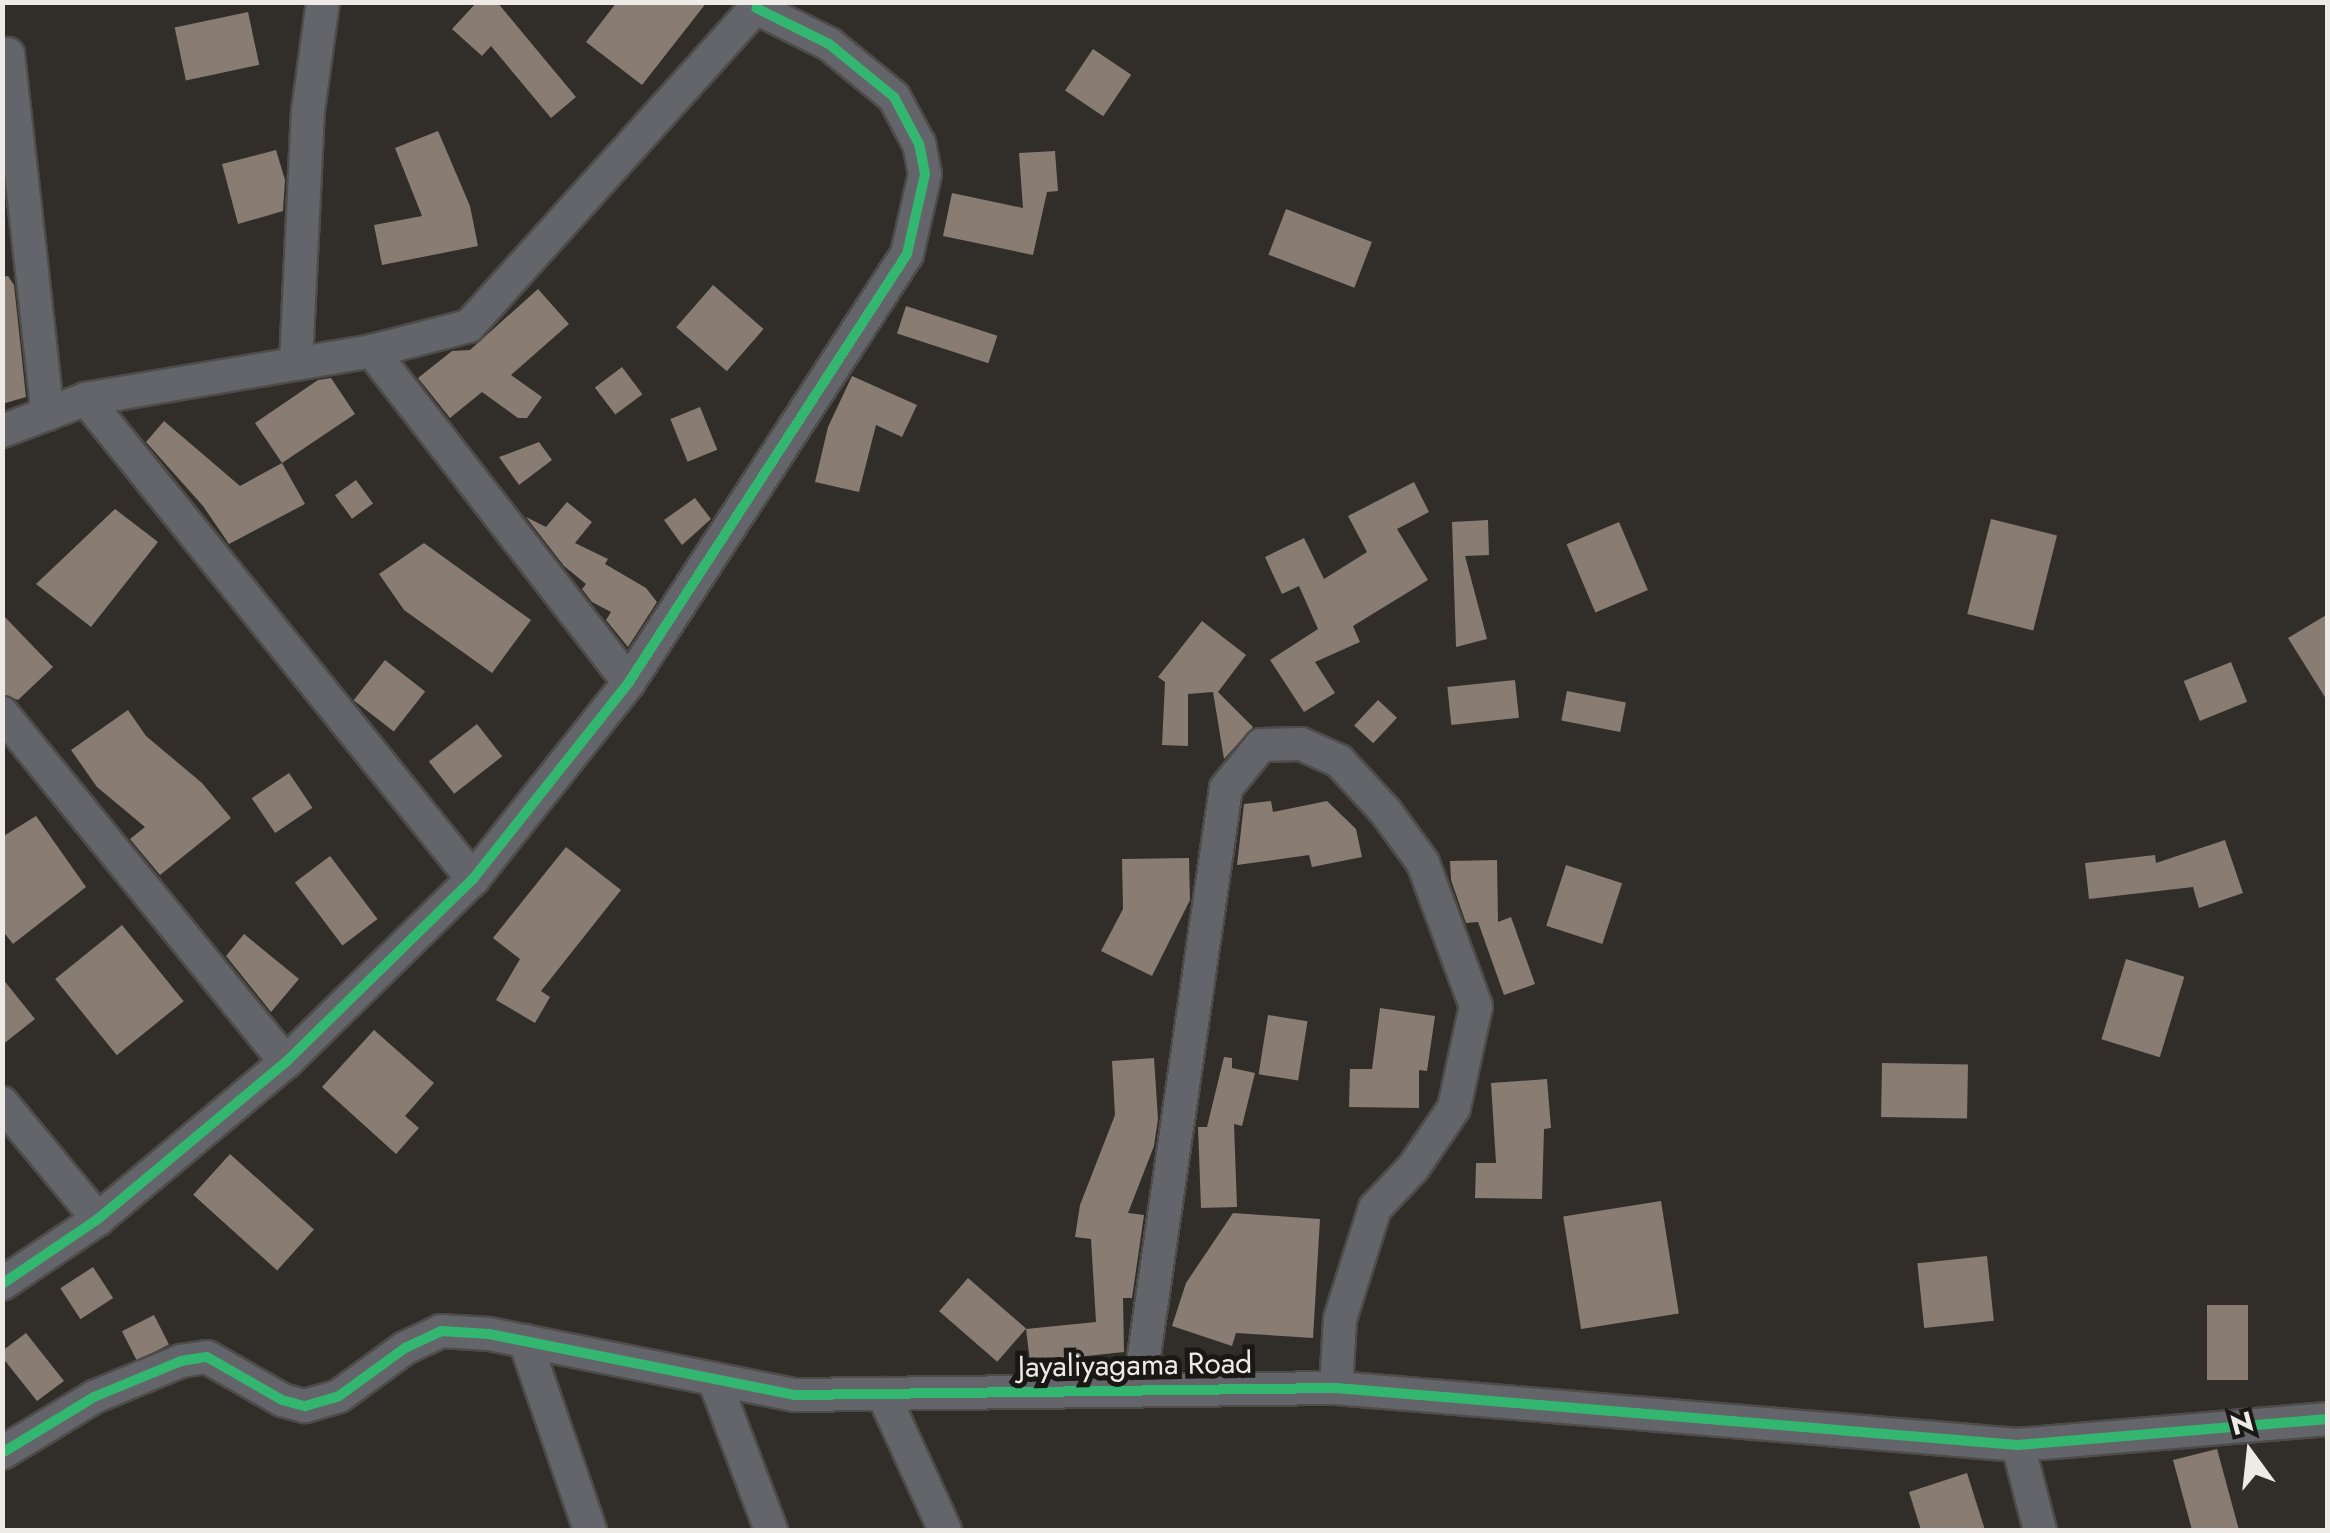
<!DOCTYPE html>
<style>
body{margin:0}
#map{position:relative;width:2330px;height:1533px;overflow:hidden;background:#312e2a;font-family:Jost,sans-serif}
div>[style]{position:absolute}
.building>*{inset:0;background:#887c73;transform-origin:0 0}
.roads{filter:drop-shadow(2px 0 #4e4c49) drop-shadow(-2px 0 #4e4c49) drop-shadow(0 2px #4e4c49) drop-shadow(0 -2px #4e4c49)}
.minor>*{height:32px;margin:-16px;padding:0 16px;transform-origin:16px;border-radius:16px;background:#64646b}
.cycleway>*{height:10px;margin:-5px;padding:0 5px;transform-origin:5px;border-radius:5px;background:#33b770}
span{translate:-50% -50%;white-space:nowrap;text-align:center;line-height:1.15;-webkit-text-stroke:10px #1a1814;paint-order:stroke}
.street-label{font-size:30px;color:#eeebe6}
.frame{position:absolute;inset:0;border:5px solid #eeebe6;pointer-events:none}
.north{position:absolute;left:2200px;top:1403px;width:100px;height:100px;-webkit-text-stroke:8px #1a1814;paint-order:stroke;rotate:345deg;font-size:28px;font-weight:700;line-height:40px;text-align:center;color:#eeebe6}
.north::after{content:'';display:block;margin:auto;width:35px;height:45px;background:#eeebe6;clip-path:polygon(50% 0,100% 100%,50% 72%,0 100%)}
</style>
<div id="map">
<div class="building">
<i style="clip-path:polygon(477px 2px,497px 2px,576px 97px,551px 118px,491px 46px,482px 56px,452px 29px)"></i>
<i style="clip-path:polygon(617px 2px,707px 2px,642px 85px,586px 42px)"></i>
<i style="left:248px;top:12px;width:54px;height:75px;rotate:78deg"></i>
<i style="left:1093px;top:49px;width:46px;height:50px;rotate:34deg"></i>
<i style="clip-path:polygon(438px 131px,470px 206px,478px 246px,382px 265px,374px 225px,422px 216px,395px 148px)"></i>
<i style="clip-path:polygon(276px 150px,285px 180px,283px 211px,238px 224px,222px 164px)"></i>
<i style="clip-path:polygon(1055px 151px,1058px 191px,1047px 192px,1033px 255px,943px 236px,952px 193px,1023px 208px,1019px 153px)"></i>
<i style="left:1286px;top:209px;width:92px;height:49px;rotate:21deg"></i>
<i style="clip-path:polygon(8px 276px,14px 285px,26px 397px,2px 404px,2px 277px)"></i>
<i style="left:713px;top:285px;width:67px;height:56px;rotate:41deg"></i>
<i style="clip-path:polygon(538px 289px,569px 324px,511px 375px,542px 397px,527px 418px,518px 418px,482px 392px,450px 418px,418px 378px,452px 351px,470px 350px)"></i>
<i style="left:906px;top:306px;width:96px;height:29px;rotate:18deg"></i>
<i style="left:622px;top:367px;width:34px;height:34px;rotate:53deg"></i>
<i style="clip-path:polygon(852px 376px,917px 405px,902px 437px,876px 425px,859px 492px,815px 482px,828px 427px)"></i>
<i style="clip-path:polygon(331px 378px,355px 414px,282px 463px,255px 423px,318px 380px)"></i>
<i style="left:700px;top:407px;width:46px;height:32px;rotate:68deg"></i>
<i style="clip-path:polygon(164px 421px,240px 486px,282px 463px,305px 504px,229px 544px,203px 506px,146px 442px)"></i>
<i style="clip-path:polygon(539px 442px,552px 460px,519px 485px,499px 457px)"></i>
<i style="left:356px;top:480px;width:29px;height:26px;rotate:54deg"></i>
<i style="clip-path:polygon(1414px 482px,1429px 512px,1397px 529px,1428px 580px,1353px 626px,1360px 642px,1315px 662px,1335px 693px,1304px 712px,1270px 660px,1318px 629px,1299px 586px,1282px 594px,1265px 557px,1304px 538px,1324px 579px,1367px 552px,1348px 516px)"></i>
<i style="clip-path:polygon(695px 498px,711px 519px,682px 545px,664px 520px)"></i>
<i style="clip-path:polygon(567px 502px,592px 522px,575px 543px,608px 559px,605px 564px,646px 588px,657px 602px,628px 647px,606px 620px,611px 612px,592px 602px,582px 589px,586px 584px,564px 566px,526px 517px,546px 527px)"></i>
<i style="clip-path:polygon(115px 509px,158px 542px,91px 627px,36px 584px)"></i>
<i style="left:1991px;top:519px;width:68px;height:98px;rotate:14deg"></i>
<i style="clip-path:polygon(1488px 520px,1489px 555px,1465px 556px,1487px 639px,1456px 647px,1452px 522px)"></i>
<i style="left:1619px;top:522px;width:74px;height:57px;rotate:67deg"></i>
<i style="clip-path:polygon(424px 543px,531px 620px,492px 673px,404px 610px,379px 574px)"></i>
<i style="clip-path:polygon(2px 614px,53px 667px,18px 700px,2px 694px)"></i>
<i style="clip-path:polygon(2328px 614px,2328px 702px,2288px 638px)"></i>
<i style="clip-path:polygon(1202px 621px,1246px 655px,1218px 692px,1253px 727px,1224px 759px,1213px 692px,1188px 694px,1188px 746px,1162px 745px,1165px 682px,1158px 677px)"></i>
<i style="left:385px;top:660px;width:51px;height:51px;rotate:38deg"></i>
<i style="left:2231px;top:662px;width:43px;height:51px;rotate:68deg"></i>
<i style="left:1515px;top:680px;width:38px;height:68px;rotate:84deg"></i>
<i style="left:1567px;top:691px;width:60px;height:30px;rotate:11deg"></i>
<i style="left:1378px;top:700px;width:26px;height:35px;rotate:43deg"></i>
<i style="clip-path:polygon(128px 710px,146px 736px,202px 783px,231px 818px,160px 875px,130px 839px,145px 827px,97px 787px,71px 750px)"></i>
<i style="left:477px;top:724px;width:41px;height:61px;rotate:52deg"></i>
<i style="left:289px;top:773px;width:42px;height:45px;rotate:56deg"></i>
<i style="clip-path:polygon(1271px 801px,1273px 812px,1327px 801px,1356px 829px,1362px 857px,1312px 867px,1309px 855px,1237px 865px,1244px 804px)"></i>
<i style="clip-path:polygon(36px 816px,86px 887px,13px 944px,2px 930px,2px 837px)"></i>
<i style="clip-path:polygon(2225px 840px,2243px 893px,2199px 908px,2193px 887px,2089px 899px,2085px 863px,2155px 855px,2156px 863px)"></i>
<i style="clip-path:polygon(566px 847px,621px 890px,541px 991px,550px 997px,535px 1023px,496px 1000px,520px 959px,493px 938px)"></i>
<i style="left:330px;top:856px;width:79px;height:44px;rotate:53deg"></i>
<i style="clip-path:polygon(1189px 858px,1190px 900px,1152px 976px,1101px 951px,1123px 909px,1122px 859px)"></i>
<i style="clip-path:polygon(1497px 860px,1498px 922px,1511px 917px,1535px 984px,1504px 995px,1478px 922px,1466px 923px,1451px 880px,1450px 861px)"></i>
<i style="left:1566px;top:865px;width:59px;height:64px;rotate:18deg"></i>
<i style="left:122px;top:925px;width:98px;height:86px;rotate:51deg"></i>
<i style="clip-path:polygon(244px 934px,299px 979px,271px 1012px,226px 956px)"></i>
<i style="left:2126px;top:959px;width:61px;height:84px;rotate:17deg"></i>
<i style="clip-path:polygon(2px 978px,35px 1019px,2px 1045px)"></i>
<i style="clip-path:polygon(1380px 1008px,1435px 1016px,1427px 1071px,1419px 1070px,1419px 1108px,1349px 1107px,1350px 1069px,1372px 1069px)"></i>
<i style="left:1268px;top:1015px;width:40px;height:60px;rotate:9deg"></i>
<i style="clip-path:polygon(374px 1030px,434px 1083px,405px 1116px,419px 1128px,396px 1154px,322px 1087px)"></i>
<i style="clip-path:polygon(1224px 1057px,1232px 1058px,1232px 1068px,1255px 1073px,1242px 1126px,1234px 1124px,1237px 1207px,1201px 1208px,1198px 1127px,1207px 1127px)"></i>
<i style="clip-path:polygon(1154px 1058px,1158px 1119px,1154px 1146px,1128px 1213px,1144px 1215px,1132px 1298px,1123px 1298px,1124px 1352px,1030px 1362px,1026px 1329px,1096px 1322px,1091px 1239px,1075px 1237px,1080px 1205px,1115px 1115px,1112px 1061px)"></i>
<i style="left:1882px;top:1063px;width:86px;height:54px;rotate:1deg"></i>
<i style="clip-path:polygon(1547px 1079px,1551px 1128px,1544px 1129px,1542px 1199px,1475px 1198px,1476px 1163px,1496px 1163px,1491px 1083px)"></i>
<i style="left:230px;top:1154px;width:113px;height:55px;rotate:42deg"></i>
<i style="left:1661px;top:1201px;width:114px;height:99px;rotate:81deg"></i>
<i style="clip-path:polygon(1233px 1213px,1320px 1219px,1313px 1338px,1236px 1333px,1232px 1346px,1172px 1326px,1186px 1283px)"></i>
<i style="left:1987px;top:1256px;width:65px;height:70px;rotate:84deg"></i>
<i style="left:93px;top:1267px;width:37px;height:39px;rotate:57deg"></i>
<i style="left:968px;top:1278px;width:77px;height:44px;rotate:41deg"></i>
<i style="left:2207px;top:1305px;width:41px;height:75px"></i>
<i style="left:154px;top:1315px;width:33px;height:36px;rotate:63deg"></i>
<i style="clip-path:polygon(26px 1333px,64px 1381px,37px 1401px,2px 1357px,2px 1351px)"></i>
<i style="clip-path:polygon(2217px 1449px,2239px 1530px,2192px 1530px,2173px 1460px)"></i>
<i style="clip-path:polygon(1967px 1473px,1985px 1530px,1921px 1530px,1909px 1492px)"></i>
</div>
<div class="roads">
<div class="minor">
<i style="left:8px;top:54px;width:362px;rotate:83.7deg"></i>
<i style="left:372px;top:351px;width:419px;rotate:52.2deg"></i>
<i style="left:296px;top:363px;width:252px;rotate:-87.3deg"></i>
<i style="left:308px;top:111px;width:110px;rotate:-82.2deg"></i>
<i style="left:86px;top:399px;width:617px;rotate:51.12deg"></i>
<i style="left:2px;top:431px;width:90px;rotate:-20.9deg"></i>
<i style="left:86px;top:399px;width:290px;rotate:-9.5deg"></i>
<i style="left:372px;top:351px;width:100px;rotate:-14.5deg"></i>
<i style="left:469px;top:326px;width:436px;rotate:-48deg"></i>
<i style="left:2px;top:713px;width:450px;rotate:50.9deg"></i>
<i style="left:2px;top:1103px;width:151px;rotate:50.4deg"></i>
<i style="left:2px;top:1284px;width:116px;rotate:-34.1deg"></i>
<i style="left:98px;top:1219px;width:245px;rotate:-39.9deg"></i>
<i style="left:286px;top:1062px;width:262px;rotate:-44.4deg"></i>
<i style="left:473px;top:879px;width:251px;rotate:-51.6deg"></i>
<i style="left:629px;top:682px;width:510px;rotate:-56.99deg"></i>
<i style="left:907px;top:254px;width:82px;rotate:-77.3deg"></i>
<i style="left:925px;top:174px;width:31px;rotate:-101deg"></i>
<i style="left:919px;top:144px;width:53px;rotate:-118deg"></i>
<i style="left:894px;top:97px;width:84px;rotate:-140.8deg"></i>
<i style="left:829px;top:44px;width:81px;rotate:-153.7deg"></i>
<i style="left:525px;top:1341px;width:200px;rotate:71deg"></i>
<i style="left:714px;top:1379px;width:161px;rotate:69.3deg"></i>
<i style="left:1139px;top:1390px;width:608px;rotate:-81.78deg"></i>
<i style="left:1226px;top:788px;width:55px;rotate:-50.9deg"></i>
<i style="left:1261px;top:745px;width:40px;rotate:-1.4deg"></i>
<i style="left:1301px;top:744px;width:42px;rotate:24.1deg"></i>
<i style="left:1339px;top:761px;width:69px;rotate:47.3deg"></i>
<i style="left:1386px;top:812px;width:63px;rotate:54deg"></i>
<i style="left:1423px;top:863px;width:153px;rotate:69.7deg"></i>
<i style="left:1476px;top:1006px;width:104px;rotate:102.2deg"></i>
<i style="left:1454px;top:1108px;width:73px;rotate:124.3deg"></i>
<i style="left:1413px;top:1168px;width:55px;rotate:133.5deg"></i>
<i style="left:1375px;top:1208px;width:116px;rotate:107.5deg"></i>
<i style="left:1340px;top:1319px;width:69px;rotate:93.3deg"></i>
<i style="left:883px;top:1394px;width:149px;rotate:65.5deg"></i>
<i style="left:2018px;top:1445px;width:88px;rotate:75.5deg"></i>
<i style="left:2px;top:1453px;width:108px;rotate:-31.3deg"></i>
<i style="left:94px;top:1397px;width:94px;rotate:-22.5deg"></i>
<i style="left:181px;top:1361px;width:26px;rotate:-9deg"></i>
<i style="left:207px;top:1357px;width:86px;rotate:29.8deg"></i>
<i style="left:282px;top:1400px;width:24px;rotate:15deg"></i>
<i style="left:305px;top:1406px;width:35px;rotate:-16deg"></i>
<i style="left:339px;top:1396px;width:82px;rotate:-36deg"></i>
<i style="left:405px;top:1348px;width:40px;rotate:-25deg"></i>
<i style="left:441px;top:1331px;width:48px;rotate:3.6deg"></i>
<i style="left:489px;top:1334px;width:311px;rotate:11.3deg"></i>
<i style="left:794px;top:1395px;width:542px;rotate:-0.74deg"></i>
<i style="left:1336px;top:1388px;width:684px;rotate:4.78deg"></i>
<i style="left:2018px;top:1445px;width:311px;rotate:-4.8deg"></i>
</div>
</div>
<div class="cycleway">
<i style="left:2px;top:1284px;width:116px;rotate:-34.1deg"></i>
<i style="left:98px;top:1219px;width:245px;rotate:-39.9deg"></i>
<i style="left:286px;top:1062px;width:262px;rotate:-44.4deg"></i>
<i style="left:473px;top:879px;width:251px;rotate:-51.6deg"></i>
<i style="left:629px;top:682px;width:510px;rotate:-56.99deg"></i>
<i style="left:907px;top:254px;width:82px;rotate:-77.3deg"></i>
<i style="left:925px;top:174px;width:31px;rotate:-101deg"></i>
<i style="left:919px;top:144px;width:53px;rotate:-118deg"></i>
<i style="left:894px;top:97px;width:84px;rotate:-140.8deg"></i>
<i style="left:829px;top:44px;width:81px;rotate:-153.7deg"></i>
<i style="left:2px;top:1453px;width:108px;rotate:-31.3deg"></i>
<i style="left:94px;top:1397px;width:94px;rotate:-22.5deg"></i>
<i style="left:181px;top:1361px;width:26px;rotate:-9deg"></i>
<i style="left:207px;top:1357px;width:86px;rotate:29.8deg"></i>
<i style="left:282px;top:1400px;width:24px;rotate:15deg"></i>
<i style="left:305px;top:1406px;width:35px;rotate:-16deg"></i>
<i style="left:339px;top:1396px;width:82px;rotate:-36deg"></i>
<i style="left:405px;top:1348px;width:40px;rotate:-25deg"></i>
<i style="left:441px;top:1331px;width:48px;rotate:3.6deg"></i>
<i style="left:489px;top:1334px;width:311px;rotate:11.3deg"></i>
<i style="left:794px;top:1395px;width:542px;rotate:-0.74deg"></i>
<i style="left:1336px;top:1388px;width:684px;rotate:4.78deg"></i>
<i style="left:2018px;top:1445px;width:311px;rotate:-4.8deg"></i>
</div>
<div class="street-label">
<span style="left:1135px;top:1365px;rotate:-1deg">Jayaliyagama Road</span>
</div>
<div class="frame"></div>
<div class="north">N</div>
</div>
